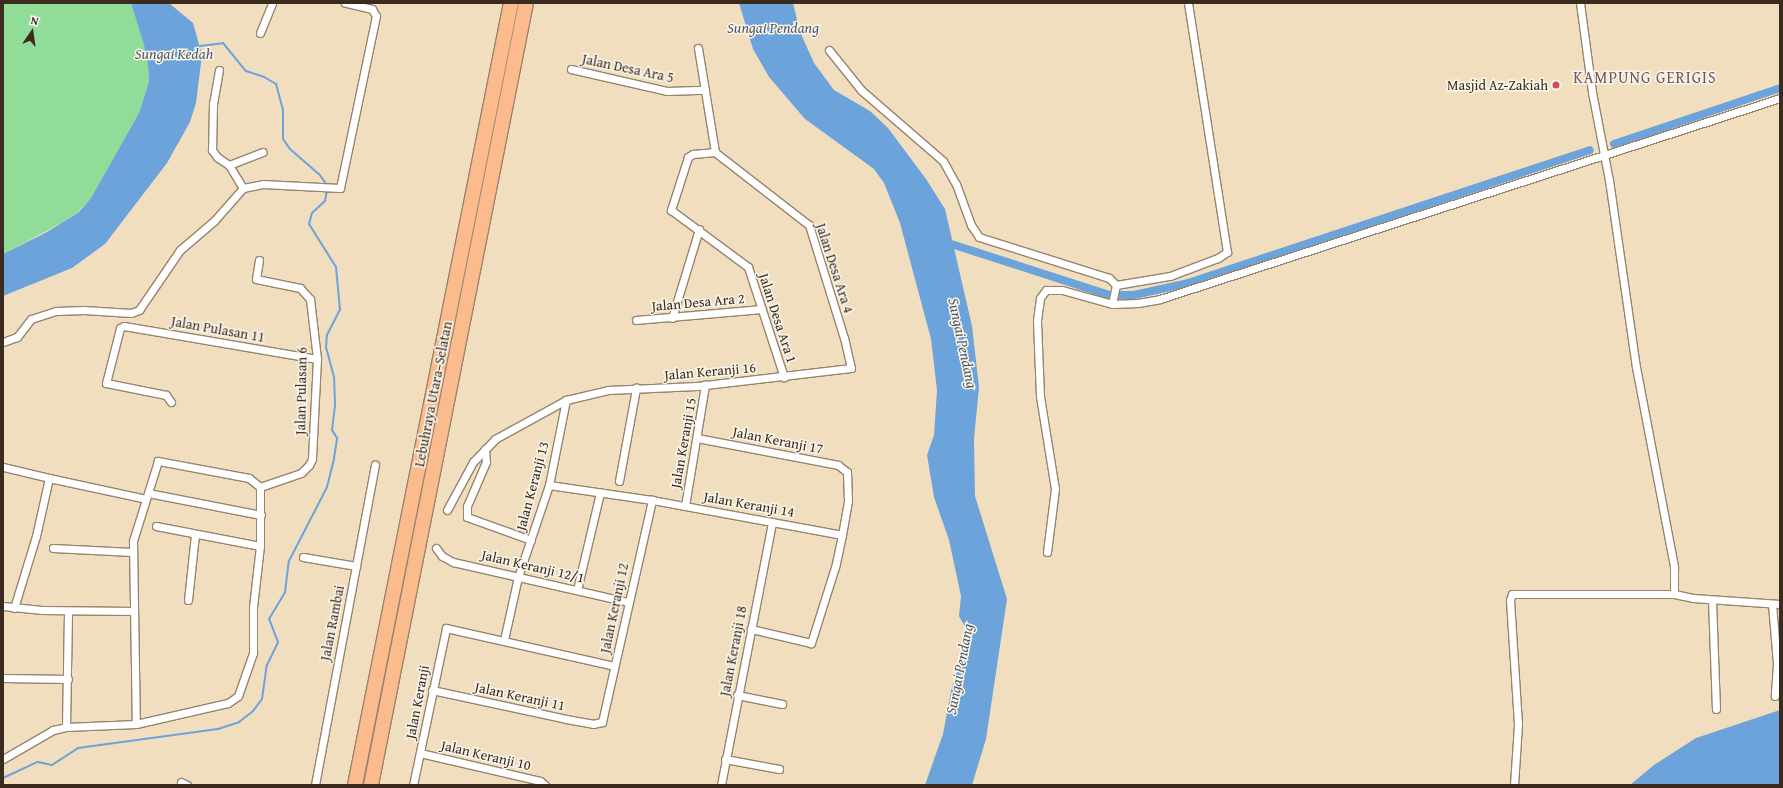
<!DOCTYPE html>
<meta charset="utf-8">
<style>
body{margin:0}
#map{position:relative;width:1783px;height:788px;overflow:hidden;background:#f1debe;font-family:"Gentium Book Plus",serif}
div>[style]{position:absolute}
.green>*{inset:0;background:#90dc99}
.water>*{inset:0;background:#6ca3da}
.stream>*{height:2px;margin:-1px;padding:0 1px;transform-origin:1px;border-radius:1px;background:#6ca3da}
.canal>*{height:8px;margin:-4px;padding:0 4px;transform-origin:4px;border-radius:4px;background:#6ca3da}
.roads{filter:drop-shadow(1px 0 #96846e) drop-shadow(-1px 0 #96846e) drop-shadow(0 1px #96846e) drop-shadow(0 -1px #96846e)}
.minor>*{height:7px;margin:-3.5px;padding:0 3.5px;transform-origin:3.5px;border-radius:3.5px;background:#fff}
.motorway>*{height:14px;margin:-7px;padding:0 7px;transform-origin:7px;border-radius:7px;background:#fbbb8d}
.dots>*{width:11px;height:11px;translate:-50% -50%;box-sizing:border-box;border:2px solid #fbf7ec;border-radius:50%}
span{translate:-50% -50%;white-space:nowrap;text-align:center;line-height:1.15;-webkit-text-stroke:3px #fbf7ec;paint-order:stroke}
.street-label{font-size:14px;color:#3b2a1e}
.poi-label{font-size:14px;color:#3b2a1e}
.right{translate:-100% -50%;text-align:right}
.water-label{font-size:15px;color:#4f5a69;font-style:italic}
.quarter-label{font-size:16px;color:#75535f;letter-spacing:1px}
.frame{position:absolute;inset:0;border:4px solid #3b2a1e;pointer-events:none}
.north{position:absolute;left:12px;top:12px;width:40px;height:40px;-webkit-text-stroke:3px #fbf7ec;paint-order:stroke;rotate:13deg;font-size:11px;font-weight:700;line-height:16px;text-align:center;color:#3b2a1e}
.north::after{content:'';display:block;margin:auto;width:14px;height:18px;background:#3b2a1e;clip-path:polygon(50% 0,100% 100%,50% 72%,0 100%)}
</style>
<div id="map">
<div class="green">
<i style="clip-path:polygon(3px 3px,131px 3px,147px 55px,149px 81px,139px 113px,91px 198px,78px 212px,63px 222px,3px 254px)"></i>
</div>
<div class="water">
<i style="clip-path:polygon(131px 3px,169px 3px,193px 23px,202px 55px,196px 103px,190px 122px,167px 163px,105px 244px,72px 268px,3px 296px,3px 254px,47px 232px,79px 212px,91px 198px,139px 113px,149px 81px,148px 66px,144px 45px)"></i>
<i style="clip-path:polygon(739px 3px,793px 3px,800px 32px,814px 63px,834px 90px,870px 111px,888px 128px,926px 179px,945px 209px,972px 326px,979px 387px,974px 439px,975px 496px,1007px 599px,986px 739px,972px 785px,925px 785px,943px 734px,951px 691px,968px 632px,959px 616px,961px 596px,949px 540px,934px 497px,927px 455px,934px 435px,937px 390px,931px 339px,900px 223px,884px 183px,874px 169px,805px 119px,769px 77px,753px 49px)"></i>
<i style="clip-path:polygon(1780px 710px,1780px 785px,1630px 785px,1654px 765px,1696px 738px)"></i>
</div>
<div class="stream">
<i style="left:200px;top:46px;width:23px;rotate:-7deg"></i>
<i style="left:223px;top:43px;width:36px;rotate:51deg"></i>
<i style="left:246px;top:71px;width:19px;rotate:18deg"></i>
<i style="left:264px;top:77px;width:14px;rotate:30deg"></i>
<i style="left:276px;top:84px;width:27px;rotate:75deg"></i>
<i style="left:283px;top:110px;width:29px;rotate:90deg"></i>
<i style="left:283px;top:139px;width:12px;rotate:55deg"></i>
<i style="left:290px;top:149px;width:38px;rotate:41deg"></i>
<i style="left:319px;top:174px;width:14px;rotate:54deg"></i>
<i style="left:3px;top:778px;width:38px;rotate:-25deg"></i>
<i style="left:38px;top:762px;width:14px;rotate:12deg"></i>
<i style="left:52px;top:765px;width:31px;rotate:-33deg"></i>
<i style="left:78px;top:748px;width:141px;rotate:-7.7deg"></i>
<i style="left:218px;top:729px;width:22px;rotate:-18deg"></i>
<i style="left:239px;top:722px;width:18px;rotate:-38deg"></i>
<i style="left:253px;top:711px;width:15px;rotate:-53deg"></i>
<i style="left:262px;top:699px;width:34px;rotate:-82deg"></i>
<i style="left:267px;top:665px;width:25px;rotate:-64deg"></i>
<i style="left:278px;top:642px;width:25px;rotate:-111deg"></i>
<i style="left:269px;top:619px;width:31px;rotate:-59deg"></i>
<i style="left:285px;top:592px;width:31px;rotate:-83deg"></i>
<i style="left:289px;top:561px;width:83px;rotate:-62.8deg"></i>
<i style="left:327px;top:487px;width:30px;rotate:-76deg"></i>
<i style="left:334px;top:458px;width:20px;rotate:-81deg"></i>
<i style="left:337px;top:438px;width:9px;rotate:-122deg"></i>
<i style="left:332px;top:430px;width:26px;rotate:-83deg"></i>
<i style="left:335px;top:404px;width:27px;rotate:-92deg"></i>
<i style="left:334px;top:377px;width:30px;rotate:-105deg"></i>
<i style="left:326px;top:348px;width:13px;rotate:-86deg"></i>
<i style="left:327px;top:335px;width:28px;rotate:-63deg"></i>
<i style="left:340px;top:310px;width:43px;rotate:-95.3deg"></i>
<i style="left:336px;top:267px;width:51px;rotate:-122.1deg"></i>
<i style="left:309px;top:224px;width:11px;rotate:-75deg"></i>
<i style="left:312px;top:213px;width:18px;rotate:-43deg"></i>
<i style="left:325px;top:201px;width:11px;rotate:-80deg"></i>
</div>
<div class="canal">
<i style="left:1614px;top:144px;width:175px;rotate:-18.6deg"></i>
<i style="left:942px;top:241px;width:176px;rotate:17.9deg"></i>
<i style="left:1109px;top:295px;width:25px"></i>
<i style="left:1134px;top:295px;width:55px;rotate:-12.5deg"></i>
<i style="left:1188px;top:283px;width:423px;rotate:-18.3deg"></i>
</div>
<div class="roads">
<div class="minor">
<i style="left:1580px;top:3px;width:90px;rotate:82.3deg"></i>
<i style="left:1592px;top:92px;width:90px;rotate:79.1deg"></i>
<i style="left:1609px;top:180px;width:189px;rotate:81.8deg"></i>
<i style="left:1636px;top:367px;width:204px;rotate:79.2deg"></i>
<i style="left:1674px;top:567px;width:27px;rotate:90deg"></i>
<i style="left:1674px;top:594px;width:19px;rotate:12deg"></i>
<i style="left:1693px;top:598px;width:87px;rotate:3.9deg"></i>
<i style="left:260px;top:33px;width:32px;rotate:-68deg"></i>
<i style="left:698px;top:48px;width:105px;rotate:80.7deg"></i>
<i style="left:829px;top:50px;width:51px;rotate:51.3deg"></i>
<i style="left:861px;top:90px;width:108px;rotate:40.9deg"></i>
<i style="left:943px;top:161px;width:26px;rotate:61deg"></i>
<i style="left:956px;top:184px;width:44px;rotate:69.9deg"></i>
<i style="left:971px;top:225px;width:14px;rotate:56deg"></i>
<i style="left:979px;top:237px;width:136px;rotate:17.5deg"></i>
<i style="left:1109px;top:278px;width:10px;rotate:45deg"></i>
<i style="left:1116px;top:285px;width:19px;rotate:102deg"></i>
<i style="left:571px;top:69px;width:98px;rotate:12.9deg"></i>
<i style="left:667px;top:91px;width:38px;rotate:-2deg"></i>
<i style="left:219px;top:70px;width:35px;rotate:100deg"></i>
<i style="left:213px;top:104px;width:46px;rotate:91.2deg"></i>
<i style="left:212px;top:150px;width:9px;rotate:54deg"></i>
<i style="left:217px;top:157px;width:14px;rotate:34deg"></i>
<i style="left:229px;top:165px;width:27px;rotate:59deg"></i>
<i style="left:715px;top:152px;width:22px;rotate:175deg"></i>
<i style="left:693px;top:154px;width:6px;rotate:149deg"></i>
<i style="left:688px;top:157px;width:56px;rotate:107.8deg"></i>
<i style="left:671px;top:210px;width:96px;rotate:36.5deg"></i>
<i style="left:748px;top:267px;width:116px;rotate:71.9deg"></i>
<i style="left:229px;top:165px;width:36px;rotate:-21deg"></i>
<i style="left:259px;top:260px;width:19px;rotate:99deg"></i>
<i style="left:256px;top:279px;width:45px;rotate:11.6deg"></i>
<i style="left:300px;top:288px;width:15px;rotate:48deg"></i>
<i style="left:310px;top:299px;width:60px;rotate:83.3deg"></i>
<i style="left:317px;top:359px;width:100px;rotate:92.9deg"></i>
<i style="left:312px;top:459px;width:7px;rotate:117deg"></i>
<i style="left:309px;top:465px;width:11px;rotate:135deg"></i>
<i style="left:301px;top:473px;width:43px;rotate:161.1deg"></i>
<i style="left:1116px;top:285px;width:55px;rotate:-9.5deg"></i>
<i style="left:1170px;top:276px;width:51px;rotate:-20.6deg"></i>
<i style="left:1218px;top:258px;width:11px;rotate:-34deg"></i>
<i style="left:1227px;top:252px;width:252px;rotate:-98.9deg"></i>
<i style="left:672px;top:318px;width:93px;rotate:-73.1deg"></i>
<i style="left:636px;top:320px;width:126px;rotate:-5deg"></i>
<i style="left:3px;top:342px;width:15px;rotate:-20deg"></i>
<i style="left:17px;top:337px;width:23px;rotate:-52deg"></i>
<i style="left:31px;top:319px;width:26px;rotate:-18deg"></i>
<i style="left:56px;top:311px;width:28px;rotate:-2deg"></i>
<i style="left:84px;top:310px;width:47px;rotate:3.7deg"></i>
<i style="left:131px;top:313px;width:9px;rotate:-21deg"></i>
<i style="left:139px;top:310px;width:73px;rotate:-55.7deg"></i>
<i style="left:180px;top:250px;width:45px;rotate:-40.5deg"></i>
<i style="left:214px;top:221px;width:44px;rotate:-48.7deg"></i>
<i style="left:243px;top:188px;width:20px;rotate:-11deg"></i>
<i style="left:263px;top:184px;width:77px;rotate:3deg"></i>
<i style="left:340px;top:188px;width:176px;rotate:-78.2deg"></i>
<i style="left:376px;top:16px;width:8px;rotate:-120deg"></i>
<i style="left:372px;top:9px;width:28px;rotate:-167deg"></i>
<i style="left:171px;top:402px;width:9px;rotate:-126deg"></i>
<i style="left:166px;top:395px;width:61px;rotate:-168.7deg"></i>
<i style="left:106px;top:383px;width:57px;rotate:-75.7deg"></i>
<i style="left:120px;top:328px;width:4px;rotate:-27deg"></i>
<i style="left:124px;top:326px;width:196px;rotate:9.7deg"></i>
<i style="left:697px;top:438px;width:144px;rotate:10.8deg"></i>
<i style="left:838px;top:465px;width:11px;rotate:38deg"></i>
<i style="left:847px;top:472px;width:29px;rotate:88deg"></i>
<i style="left:848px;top:501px;width:35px;rotate:100deg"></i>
<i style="left:842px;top:535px;width:33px;rotate:102deg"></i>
<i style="left:835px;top:567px;width:80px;rotate:107.5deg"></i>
<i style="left:811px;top:643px;width:62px;rotate:-166.9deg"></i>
<i style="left:485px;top:449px;width:13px;rotate:86deg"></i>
<i style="left:486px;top:462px;width:48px;rotate:113.4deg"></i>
<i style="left:467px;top:506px;width:11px;rotate:90deg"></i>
<i style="left:467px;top:517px;width:68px;rotate:19.8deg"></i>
<i style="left:3px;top:467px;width:47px;rotate:13.4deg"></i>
<i style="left:619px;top:481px;width:95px;rotate:-79.6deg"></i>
<i style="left:549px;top:485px;width:104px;rotate:8.3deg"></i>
<i style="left:652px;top:500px;width:193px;rotate:10.4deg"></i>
<i style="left:148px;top:493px;width:115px;rotate:11deg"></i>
<i style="left:685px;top:506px;width:123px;rotate:-80.6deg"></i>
<i style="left:447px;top:510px;width:55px;rotate:-61.6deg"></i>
<i style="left:473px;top:462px;width:32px;rotate:-46deg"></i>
<i style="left:495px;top:439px;width:81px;rotate:-28.8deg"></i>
<i style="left:566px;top:400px;width:43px;rotate:-13.4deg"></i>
<i style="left:608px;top:390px;width:89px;rotate:-2.6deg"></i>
<i style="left:697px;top:386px;width:155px;rotate:-6.7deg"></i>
<i style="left:851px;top:368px;width:31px;rotate:-103deg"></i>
<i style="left:844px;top:338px;width:118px;rotate:-107.2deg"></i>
<i style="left:809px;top:225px;width:119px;rotate:-142.2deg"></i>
<i style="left:156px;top:526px;width:106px;rotate:10.9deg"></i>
<i style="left:53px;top:548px;width:79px;rotate:2.9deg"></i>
<i style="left:436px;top:548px;width:10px;rotate:53deg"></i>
<i style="left:442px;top:556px;width:13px;rotate:29deg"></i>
<i style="left:453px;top:562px;width:180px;rotate:12.9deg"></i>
<i style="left:1047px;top:552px;width:64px;rotate:-82.8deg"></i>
<i style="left:1055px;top:489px;width:94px;rotate:-99.2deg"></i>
<i style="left:1040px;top:396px;width:76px;rotate:-92.3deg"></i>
<i style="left:1037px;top:320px;width:22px;rotate:-82deg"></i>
<i style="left:1040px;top:298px;width:10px;rotate:-53deg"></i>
<i style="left:1046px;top:290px;width:16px"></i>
<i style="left:1062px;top:290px;width:52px;rotate:15.6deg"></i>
<i style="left:1112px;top:304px;width:26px;rotate:-2deg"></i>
<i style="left:1138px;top:303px;width:22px;rotate:-10deg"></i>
<i style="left:1160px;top:299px;width:652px;rotate:-17.96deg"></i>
<i style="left:303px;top:557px;width:54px;rotate:9.6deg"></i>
<i style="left:577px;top:590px;width:100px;rotate:-76.7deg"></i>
<i style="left:188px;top:600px;width:66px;rotate:-83.9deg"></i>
<i style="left:1712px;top:600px;width:109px;rotate:87.9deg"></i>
<i style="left:1772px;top:604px;width:60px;rotate:85.2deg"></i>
<i style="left:1777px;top:664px;width:32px;rotate:94deg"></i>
<i style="left:3px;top:606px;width:39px;rotate:6deg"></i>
<i style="left:42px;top:610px;width:92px;rotate:0.6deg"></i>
<i style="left:14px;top:608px;width:75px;rotate:-73deg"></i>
<i style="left:36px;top:536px;width:59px;rotate:-77.4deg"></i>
<i style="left:49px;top:478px;width:99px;rotate:12.2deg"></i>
<i style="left:504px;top:640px;width:65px;rotate:-77.5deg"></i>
<i style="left:518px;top:577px;width:97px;rotate:-71.4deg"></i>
<i style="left:549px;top:485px;width:87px;rotate:-78.7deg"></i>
<i style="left:3px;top:678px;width:65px;rotate:0.9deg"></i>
<i style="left:432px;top:690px;width:137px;rotate:12.2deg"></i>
<i style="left:566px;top:719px;width:27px;rotate:10deg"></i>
<i style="left:593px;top:724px;width:9px;rotate:-13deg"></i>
<i style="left:602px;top:722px;width:228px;rotate:-77.3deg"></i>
<i style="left:737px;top:695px;width:46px;rotate:11.3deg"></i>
<i style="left:66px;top:727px;width:116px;rotate:-89deg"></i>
<i style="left:420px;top:753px;width:123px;rotate:13.1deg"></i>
<i style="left:540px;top:781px;width:6px;rotate:39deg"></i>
<i style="left:3px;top:759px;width:58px;rotate:-30.1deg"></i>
<i style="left:53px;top:730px;width:13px;rotate:-13deg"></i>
<i style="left:66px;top:727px;width:70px;rotate:-2.5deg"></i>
<i style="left:136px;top:724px;width:94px;rotate:-12.9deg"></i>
<i style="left:228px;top:703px;width:12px;rotate:-35deg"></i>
<i style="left:238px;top:696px;width:46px;rotate:-70.8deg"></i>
<i style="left:253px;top:653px;width:46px;rotate:-90deg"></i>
<i style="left:253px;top:607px;width:61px;rotate:-83.5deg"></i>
<i style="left:260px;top:546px;width:59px;rotate:-90deg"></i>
<i style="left:260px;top:487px;width:14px;rotate:-141deg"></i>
<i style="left:249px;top:478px;width:93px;rotate:-169.4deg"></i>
<i style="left:158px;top:461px;width:84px;rotate:107.4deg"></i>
<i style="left:133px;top:541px;width:183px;rotate:89.1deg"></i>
<i style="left:725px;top:759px;width:55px;rotate:10.5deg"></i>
<i style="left:181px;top:782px;width:7px;rotate:27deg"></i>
<i style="left:315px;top:785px;width:326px;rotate:-79.4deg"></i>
<i style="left:413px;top:785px;width:160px;rotate:-78.1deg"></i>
<i style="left:446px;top:628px;width:172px;rotate:12.7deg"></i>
<i style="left:721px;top:785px;width:268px;rotate:-79deg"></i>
<i style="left:1514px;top:785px;width:61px;rotate:-86.2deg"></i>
<i style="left:1518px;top:724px;width:124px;rotate:-93.7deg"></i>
<i style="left:1510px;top:600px;width:6px;rotate:-72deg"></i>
<i style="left:1512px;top:594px;width:162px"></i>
</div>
<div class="motorway">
<i style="left:355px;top:785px;width:797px;rotate:-78.72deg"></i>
<i style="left:371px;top:785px;width:797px;rotate:-78.79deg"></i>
</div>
</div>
<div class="dots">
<i style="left:1556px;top:85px;background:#d1495b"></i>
</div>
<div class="street-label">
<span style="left:628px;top:68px;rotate:12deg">Jalan Desa Ara 5</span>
<span style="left:835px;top:268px;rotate:72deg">Jalan Desa Ara 4</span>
<span style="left:698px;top:302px;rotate:-5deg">Jalan Desa Ara 2</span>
<span style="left:778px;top:318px;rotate:72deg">Jalan Desa Ara 1</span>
<span style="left:218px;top:329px;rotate:10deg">Jalan Pulasan 11</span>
<span style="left:710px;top:371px;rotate:-5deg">Jalan Keranji 16</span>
<span style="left:301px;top:391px;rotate:-89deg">Jalan Pulasan 6</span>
<span style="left:433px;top:394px;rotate:-79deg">Lebuhraya Utara–Selatan</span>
<span style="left:778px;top:440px;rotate:11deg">Jalan Keranji 17</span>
<span style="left:683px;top:443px;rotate:-80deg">Jalan Keranji 15</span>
<span style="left:532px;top:486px;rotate:-75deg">Jalan Keranji 13</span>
<span style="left:749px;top:504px;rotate:10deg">Jalan Keranji 14</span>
<span style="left:533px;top:566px;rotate:13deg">Jalan Keranji 12/1</span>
<span style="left:614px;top:608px;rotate:-78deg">Jalan Keranji 12</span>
<span style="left:332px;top:623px;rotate:-79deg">Jalan Rambai</span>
<span style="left:733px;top:651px;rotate:-79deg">Jalan Keranji 18</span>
<span style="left:520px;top:696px;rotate:12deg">Jalan Keranji 11</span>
<span style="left:417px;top:702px;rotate:-79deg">Jalan Keranji</span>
<span style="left:486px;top:755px;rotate:13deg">Jalan Keranji 10</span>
</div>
<div class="poi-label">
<span class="right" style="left:1548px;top:85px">Masjid Az-Zakiah</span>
</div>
<div class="water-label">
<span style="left:773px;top:28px">Sungai Pendang</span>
<span style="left:174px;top:54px">Sungai Kedah</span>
<span style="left:963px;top:343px;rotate:78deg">Sungai Pendang</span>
<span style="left:959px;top:669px;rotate:-79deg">Sungai Pendang</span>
</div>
<div class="quarter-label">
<span style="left:1645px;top:77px">KAMPUNG GERIGIS</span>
</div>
<div class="frame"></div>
<div class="north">N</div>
</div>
